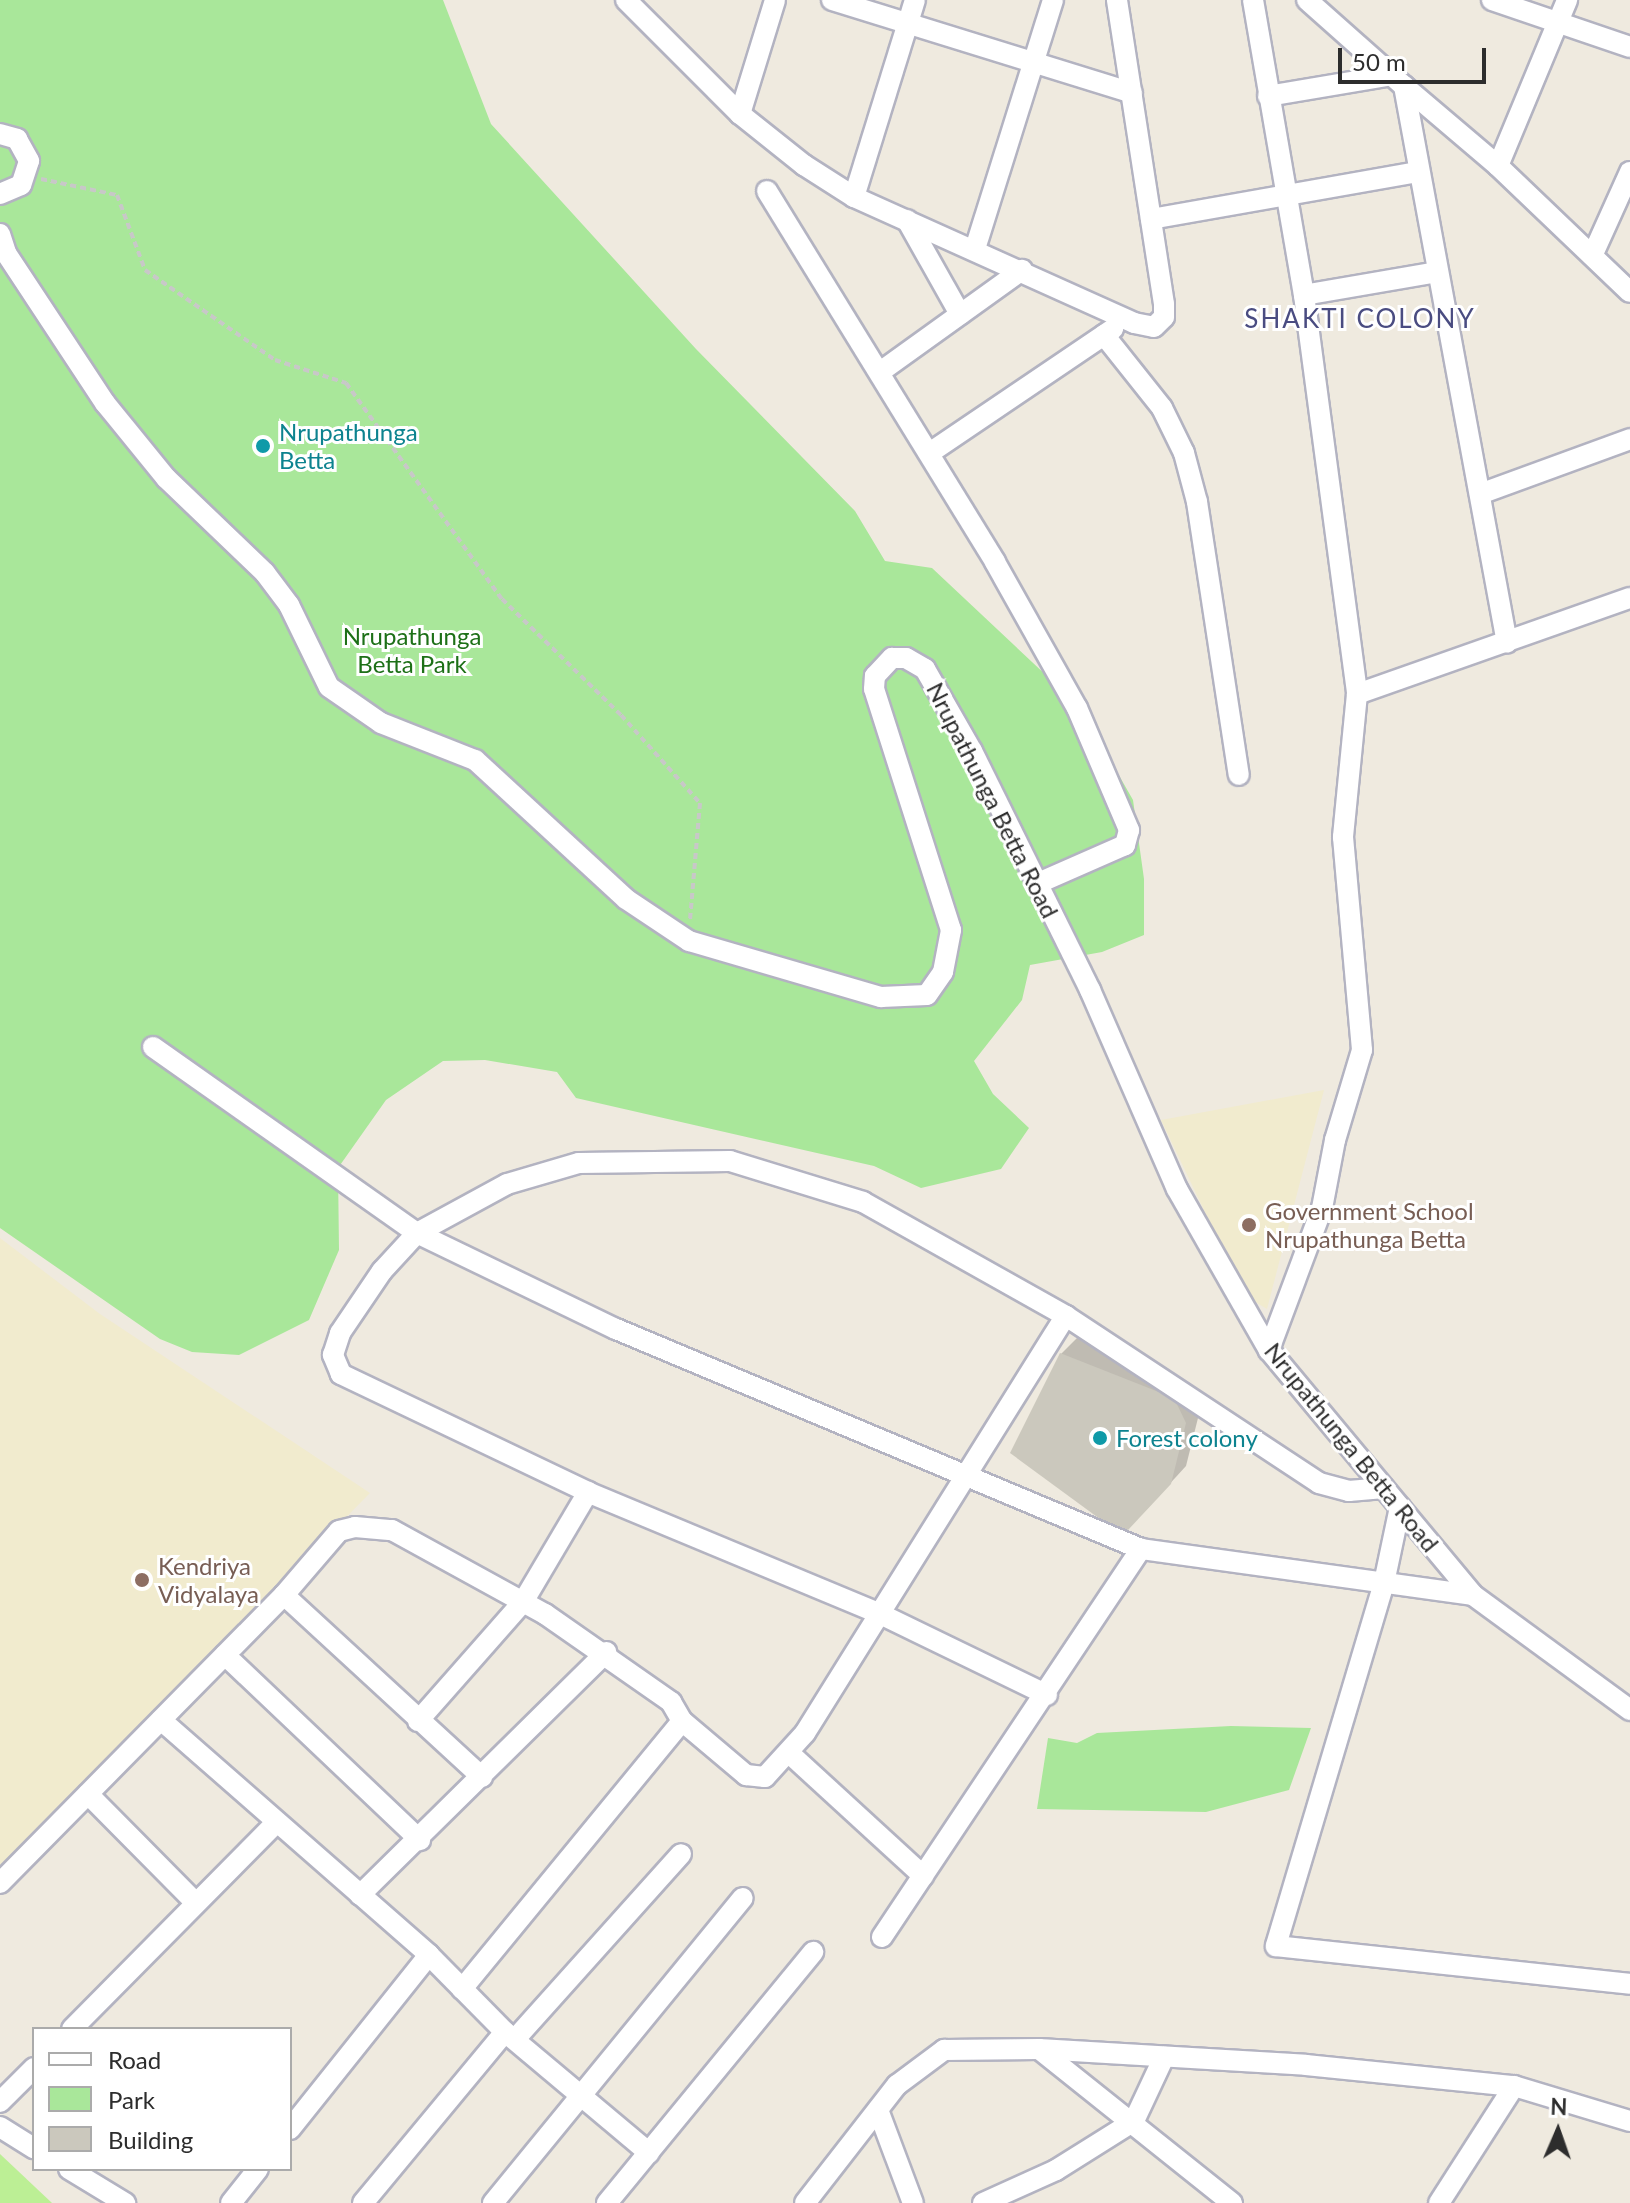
<!DOCTYPE html>
<style>
body{margin:0}
#map{position:relative;width:1630px;height:2203px;overflow:hidden;background:#efeadf;font-family:Lato,sans-serif}
div>[style]{position:absolute}
.education>*{inset:0;background:#f1ebce}
.green>*{inset:0;background:#a9e79a}
.pitch>*{inset:0;background:#bcef95}
.shadow>*{inset:0;background:#0003}
.building>*{inset:0;background:#cbc8bd}
.path>*{height:4px;margin-top:-2px;transform-origin:0;background:repeating-linear-gradient(90deg,#c8c8c8 0 6px,transparent 0 10px)}
.roads{filter:drop-shadow(2px 0 #b3b3c1) drop-shadow(-2px 0 #b3b3c1) drop-shadow(0 2px #b3b3c1) drop-shadow(0 -2px #b3b3c1)}
.minor>*{height:20px;margin:-10px;padding:0 10px;transform-origin:10px;border-radius:10px;background:#fff}
.dots>*{width:22px;height:22px;translate:-50% -50%;box-sizing:border-box;border:4px solid #fff;border-radius:50%}
span{translate:-50% -50%;white-space:nowrap;text-align:center;line-height:1.15;-webkit-text-stroke:6px #fff;paint-order:stroke}
.culture-label{font-size:24px;color:#0d838f}
.left{translate:0 -50%;text-align:left}
.park-label{font-size:24px;color:#1d7017}
.street-label{font-size:24px;color:#2d2d2d}
.education-label{font-size:24px;color:#785e54}
.neighbourhood-label{font-size:26px;color:#4a4c81;letter-spacing:2px}
.legend{position:absolute;left:32px;top:2027px;width:260px;height:144px;box-sizing:border-box;background:#fff;border:2px solid #ababab;margin:0;padding:10px 14px;list-style:none;font-size:24px;color:#2d2d2d}
.legend li{display:flex;align-items:center;gap:16px;height:40px}
.legend b{width:40px;border:2px solid #ababab}
.north{position:absolute;left:1518px;top:2091px;width:80px;height:80px;-webkit-text-stroke:6px #fff;paint-order:stroke;rotate:2deg;font-size:22px;font-weight:700;line-height:32px;text-align:center;color:#2d2d2d}
.north::after{content:'';display:block;margin:auto;width:28px;height:36px;background:#2d2d2d;clip-path:polygon(50% 0,100% 100%,50% 72%,0 100%)}
.scale{position:absolute;left:1338px;top:48px;width:148px;height:36px;box-sizing:border-box;border:4px solid #2d2d2d;border-top:0;padding-left:10px;font-size:24px;line-height:28px;white-space:nowrap;color:#2d2d2d;-webkit-text-stroke:6px #fff;paint-order:stroke}
</style>
<div id="map">
<div class="education">
<i style="clip-path:polygon(1324px 1090px,1267px 1309px,1245px 1296px,1161px 1120px)"></i>
<i style="clip-path:polygon(0 1238px,100px 1314px,370px 1493px,0 1869px)"></i>
</div>
<div class="green">
<i style="clip-path:polygon(0 0,443px 0,491px 124px,696px 349px,855px 511px,885px 561px,932px 568px,1080px 707px,1133px 800px,1144px 879px,1144px 935px,1102px 952px,1030px 965px,1022px 1000px,974px 1061px,993px 1094px,1029px 1128px,1001px 1169px,921px 1188px,874px 1166px,576px 1098px,557px 1072px,485px 1060px,443px 1061px,386px 1100px,338px 1168px,339px 1250px,309px 1320px,239px 1355px,192px 1352px,160px 1339px,0 1228px)"></i>
<i style="clip-path:polygon(1231px 1726px,1311px 1728px,1289px 1790px,1206px 1812px,1037px 1809px,1048px 1738px,1077px 1743px,1097px 1733px)"></i>
</div>
<div class="pitch">
<i style="clip-path:polygon(0 2154px,52px 2203px,0 2203px)"></i>
</div>
<div class="shadow">
<i style="clip-path:polygon(1077px 1338px,1190px 1383px,1201px 1406px,1186px 1466px,1144px 1512px,1061px 1354px)"></i>
</div>
<div class="building">
<i style="clip-path:polygon(1060px 1353px,1174px 1398px,1186px 1423px,1171px 1484px,1128px 1530px,1104px 1522px,1010px 1453px)"></i>
</div>
<div class="path">
<i style="left:41px;top:179px;width:78px;rotate:11.9deg"></i>
<i style="left:117px;top:195px;width:80px;rotate:69.5deg"></i>
<i style="left:145px;top:270px;width:158px;rotate:34.7deg"></i>
<i style="left:275px;top:360px;width:75px;rotate:17.9deg"></i>
<i style="left:346px;top:383px;width:266px;rotate:54.2deg"></i>
<i style="left:502px;top:599px;width:166px;rotate:44.3deg"></i>
<i style="left:621px;top:715px;width:118px;rotate:48.1deg"></i>
<i style="left:700px;top:803px;width:117px;rotate:94.9deg"></i>
</div>
<div class="roads">
<div class="minor">
<i style="left:626px;top:0;width:161px;rotate:45deg"></i>
<i style="left:740px;top:114px;width:82px;rotate:38.6deg"></i>
<i style="left:804px;top:165px;width:59px;rotate:32.6deg"></i>
<i style="left:854px;top:197px;width:307px;rotate:24.2deg"></i>
<i style="left:1134px;top:323px;width:20px;rotate:11deg"></i>
<i style="left:1154px;top:327px;width:14px;rotate:-45deg"></i>
<i style="left:1164px;top:317px;width:13px;rotate:-90deg"></i>
<i style="left:1164px;top:304px;width:308px;rotate:-98.8deg"></i>
<i style="left:832px;top:0;width:314px;rotate:17.2deg"></i>
<i style="left:1253px;top:0;width:299px;rotate:80.2deg"></i>
<i style="left:1304px;top:295px;width:403px;rotate:82.4deg"></i>
<i style="left:1357px;top:694px;width:144px;rotate:95.6deg"></i>
<i style="left:1343px;top:837px;width:214px;rotate:84.9deg"></i>
<i style="left:1362px;top:1050px;width:94px;rotate:106.7deg"></i>
<i style="left:1335px;top:1140px;width:69px;rotate:100.8deg"></i>
<i style="left:1322px;top:1208px;width:152px;rotate:110.5deg"></i>
<i style="left:1307px;top:0;width:130px;rotate:41.6deg"></i>
<i style="left:1404px;top:86px;width:566px;rotate:79.52deg"></i>
<i style="left:1492px;top:0;width:146px;rotate:18.8deg"></i>
<i style="left:1404px;top:86px;width:123px;rotate:40.4deg"></i>
<i style="left:1498px;top:166px;width:182px;rotate:43.7deg"></i>
<i style="left:1268px;top:96px;width:126px;rotate:-9.6deg"></i>
<i style="left:740px;top:114px;width:119px;rotate:-72.9deg"></i>
<i style="left:0;top:134px;width:18px;rotate:16deg"></i>
<i style="left:17px;top:139px;width:25px;rotate:61deg"></i>
<i style="left:29px;top:161px;width:25px;rotate:108deg"></i>
<i style="left:21px;top:185px;width:23px;rotate:157deg"></i>
<i style="left:1498px;top:166px;width:180px;rotate:-67.4deg"></i>
<i style="left:767px;top:191px;width:435px;rotate:58.4deg"></i>
<i style="left:995px;top:562px;width:167px;rotate:60.7deg"></i>
<i style="left:1077px;top:708px;width:133px;rotate:66.9deg"></i>
<i style="left:1129px;top:830px;width:16px;rotate:105deg"></i>
<i style="left:1125px;top:845px;width:97px;rotate:156.3deg"></i>
<i style="left:854px;top:197px;width:206px;rotate:-72.8deg"></i>
<i style="left:1151px;top:219px;width:270px;rotate:-10deg"></i>
<i style="left:907px;top:220px;width:108px;rotate:60.6deg"></i>
<i style="left:0;top:234px;width:20px;rotate:72deg"></i>
<i style="left:6px;top:253px;width:180px;rotate:56.6deg"></i>
<i style="left:105px;top:403px;width:97px;rotate:50.9deg"></i>
<i style="left:166px;top:478px;width:137px;rotate:43.8deg"></i>
<i style="left:265px;top:573px;width:40px;rotate:53deg"></i>
<i style="left:289px;top:605px;width:91px;rotate:64deg"></i>
<i style="left:329px;top:687px;width:63px;rotate:34.7deg"></i>
<i style="left:381px;top:723px;width:101px;rotate:21.5deg"></i>
<i style="left:475px;top:760px;width:205px;rotate:42.6deg"></i>
<i style="left:626px;top:899px;width:76px;rotate:33.7deg"></i>
<i style="left:689px;top:941px;width:200px;rotate:16.3deg"></i>
<i style="left:881px;top:997px;width:46px;rotate:-2.5deg"></i>
<i style="left:927px;top:995px;width:28px;rotate:-55deg"></i>
<i style="left:943px;top:972px;width:43px;rotate:-79.2deg"></i>
<i style="left:951px;top:930px;width:253px;rotate:-107.7deg"></i>
<i style="left:874px;top:689px;width:13px;rotate:-86deg"></i>
<i style="left:875px;top:676px;width:25px;rotate:-47deg"></i>
<i style="left:892px;top:658px;width:14px"></i>
<i style="left:906px;top:658px;width:22px;rotate:30deg"></i>
<i style="left:925px;top:669px;width:95px;rotate:60.2deg"></i>
<i style="left:972px;top:751px;width:267px;rotate:63.7deg"></i>
<i style="left:1090px;top:990px;width:217px;rotate:66.4deg"></i>
<i style="left:1177px;top:1189px;width:185px;rotate:60.3deg"></i>
<i style="left:1269px;top:1350px;width:319px;rotate:50.2deg"></i>
<i style="left:1473px;top:1595px;width:195px;rotate:36.2deg"></i>
<i style="left:975px;top:249px;width:261px;rotate:-72.6deg"></i>
<i style="left:1593px;top:254px;width:90px;rotate:-65.7deg"></i>
<i style="left:1304px;top:295px;width:135px;rotate:-9.8deg"></i>
<i style="left:1104px;top:335px;width:93px;rotate:51.5deg"></i>
<i style="left:1162px;top:408px;width:50px;rotate:63.9deg"></i>
<i style="left:1184px;top:453px;width:51px;rotate:75.1deg"></i>
<i style="left:1197px;top:502px;width:276px;rotate:81.3deg"></i>
<i style="left:880px;top:372px;width:175px;rotate:-35.7deg"></i>
<i style="left:931px;top:452px;width:220px;rotate:-34.1deg"></i>
<i style="left:1480px;top:494px;width:160px;rotate:-20.1deg"></i>
<i style="left:1357px;top:694px;width:289px;rotate:-19.4deg"></i>
<i style="left:153px;top:1047px;width:323px;rotate:35.2deg"></i>
<i style="left:417px;top:1233px;width:221px;rotate:25.8deg"></i>
<i style="left:616px;top:1329px;width:569px;rotate:22.74deg"></i>
<i style="left:1400px;top:1507px;width:78px;rotate:101.9deg"></i>
<i style="left:1384px;top:1583px;width:379px;rotate:106.6deg"></i>
<i style="left:1276px;top:1946px;width:356px;rotate:6.1deg"></i>
<i style="left:284px;top:1595px;width:269px;rotate:42.6deg"></i>
<i style="left:225px;top:1655px;width:269px;rotate:43.5deg"></i>
<i style="left:1047px;top:1695px;width:188px;rotate:-154.1deg"></i>
<i style="left:878px;top:1613px;width:314px;rotate:-157.4deg"></i>
<i style="left:588px;top:1492px;width:274px;rotate:-154.5deg"></i>
<i style="left:341px;top:1374px;width:21px;rotate:-113deg"></i>
<i style="left:333px;top:1355px;width:23px;rotate:-72deg"></i>
<i style="left:340px;top:1333px;width:75px;rotate:-55.9deg"></i>
<i style="left:382px;top:1271px;width:52px;rotate:-47.4deg"></i>
<i style="left:417px;top:1233px;width:102px;rotate:-28.6deg"></i>
<i style="left:507px;top:1184px;width:75px;rotate:-16.3deg"></i>
<i style="left:579px;top:1163px;width:151px;rotate:-0.8deg"></i>
<i style="left:730px;top:1161px;width:139px;rotate:17.1deg"></i>
<i style="left:863px;top:1202px;width:233px;rotate:29.3deg"></i>
<i style="left:1066px;top:1316px;width:303px;rotate:33.4deg"></i>
<i style="left:1319px;top:1483px;width:31px;rotate:15deg"></i>
<i style="left:1349px;top:1491px;width:35px;rotate:-5deg"></i>
<i style="left:161px;top:1720px;width:356px;rotate:41.2deg"></i>
<i style="left:429px;top:1955px;width:108px;rotate:45.4deg"></i>
<i style="left:505px;top:2032px;width:188px;rotate:40deg"></i>
<i style="left:418px;top:1721px;width:159px;rotate:-48.6deg"></i>
<i style="left:523px;top:1602px;width:128px;rotate:-59.4deg"></i>
<i style="left:789px;top:1753px;width:182px;rotate:42.5deg"></i>
<i style="left:88px;top:1794px;width:153px;rotate:45.3deg"></i>
<i style="left:0;top:1883px;width:404px;rotate:-45.4deg"></i>
<i style="left:284px;top:1595px;width:84px;rotate:-49.3deg"></i>
<i style="left:339px;top:1531px;width:16px;rotate:-14deg"></i>
<i style="left:355px;top:1527px;width:37px;rotate:5deg"></i>
<i style="left:392px;top:1530px;width:175px;rotate:28.8deg"></i>
<i style="left:545px;top:1614px;width:154px;rotate:34.9deg"></i>
<i style="left:671px;top:1702px;width:22px;rotate:60deg"></i>
<i style="left:682px;top:1721px;width:84px;rotate:40.2deg"></i>
<i style="left:746px;top:1775px;width:19px;rotate:6deg"></i>
<i style="left:765px;top:1777px;width:59px;rotate:-47.7deg"></i>
<i style="left:805px;top:1733px;width:492px;rotate:-58deg"></i>
<i style="left:360px;top:1895px;width:346px;rotate:-44.6deg"></i>
<i style="left:882px;top:1937px;width:467px;rotate:-56.3deg"></i>
<i style="left:1141px;top:1549px;width:335px;rotate:7.9deg"></i>
<i style="left:462px;top:1989px;width:347px;rotate:-50.6deg"></i>
<i style="left:72px;top:2029px;width:291px;rotate:-45.3deg"></i>
<i style="left:516px;top:2038px;width:247px;rotate:-48.1deg"></i>
<i style="left:1039px;top:2049px;width:247px;rotate:38.6deg"></i>
<i style="left:0;top:2102px;width:48px;rotate:-45deg"></i>
<i style="left:878px;top:2110px;width:99px;rotate:69.4deg"></i>
<i style="left:0;top:2127px;width:40px;rotate:32deg"></i>
<i style="left:290px;top:2129px;width:223px;rotate:-51.4deg"></i>
<i style="left:69px;top:2169px;width:66px;rotate:31.3deg"></i>
<i style="left:231px;top:2203px;width:43px;rotate:-51.5deg"></i>
<i style="left:363px;top:2203px;width:222px;rotate:-50.3deg"></i>
<i style="left:493px;top:2203px;width:394px;rotate:-50.7deg"></i>
<i style="left:607px;top:2203px;width:325px;rotate:-50.6deg"></i>
<i style="left:805px;top:2203px;width:150px;rotate:-52.1deg"></i>
<i style="left:897px;top:2085px;width:59px;rotate:-36.7deg"></i>
<i style="left:944px;top:2050px;width:95px;rotate:-0.6deg"></i>
<i style="left:1039px;top:2049px;width:267px;rotate:3.4deg"></i>
<i style="left:1306px;top:2065px;width:209px;rotate:5.8deg"></i>
<i style="left:1514px;top:2086px;width:121px;rotate:16.8deg"></i>
<i style="left:983px;top:2203px;width:80px;rotate:-24.3deg"></i>
<i style="left:1056px;top:2170px;width:92px;rotate:-32.1deg"></i>
<i style="left:1134px;top:2121px;width:71px;rotate:-64.9deg"></i>
<i style="left:1439px;top:2203px;width:139px;rotate:-57.3deg"></i>
</div>
</div>
<div class="dots">
<i style="left:263px;top:446px;background:#0f9aa8"></i>
<i style="left:1249px;top:1225px;background:#8d6e63"></i>
<i style="left:1100px;top:1438px;background:#0f9aa8"></i>
<i style="left:142px;top:1580px;background:#8d6e63"></i>
</div>
<div class="culture-label">
<span class="left" style="left:279px;top:446px">Nrupathunga<br>Betta</span>
<span class="left" style="left:1116px;top:1438px">Forest colony</span>
</div>
<div class="park-label">
<span style="left:412px;top:650px">Nrupathunga<br>Betta Park</span>
</div>
<div class="street-label">
<span style="left:993px;top:800px;rotate:63deg">Nrupathunga Betta Road</span>
<span style="left:1352px;top:1447px;rotate:51deg">Nrupathunga Betta Road</span>
</div>
<div class="education-label">
<span class="left" style="left:1265px;top:1225px">Government School<br>Nrupathunga Betta</span>
<span class="left" style="left:158px;top:1580px">Kendriya<br>Vidyalaya</span>
</div>
<div class="neighbourhood-label">
<span style="left:1360px;top:319px">SHAKTI COLONY</span>
</div>
<ul class="legend">
<li><b style="height:10px;background:#fff"></b>Road</li>
<li><b style="height:22px;background:#a9e79a"></b>Park</li>
<li><b style="height:22px;background:#cbc8bd"></b>Building</li>
</ul>
<div class="north">N</div>
<div class="scale">50 m</div>
</div>
